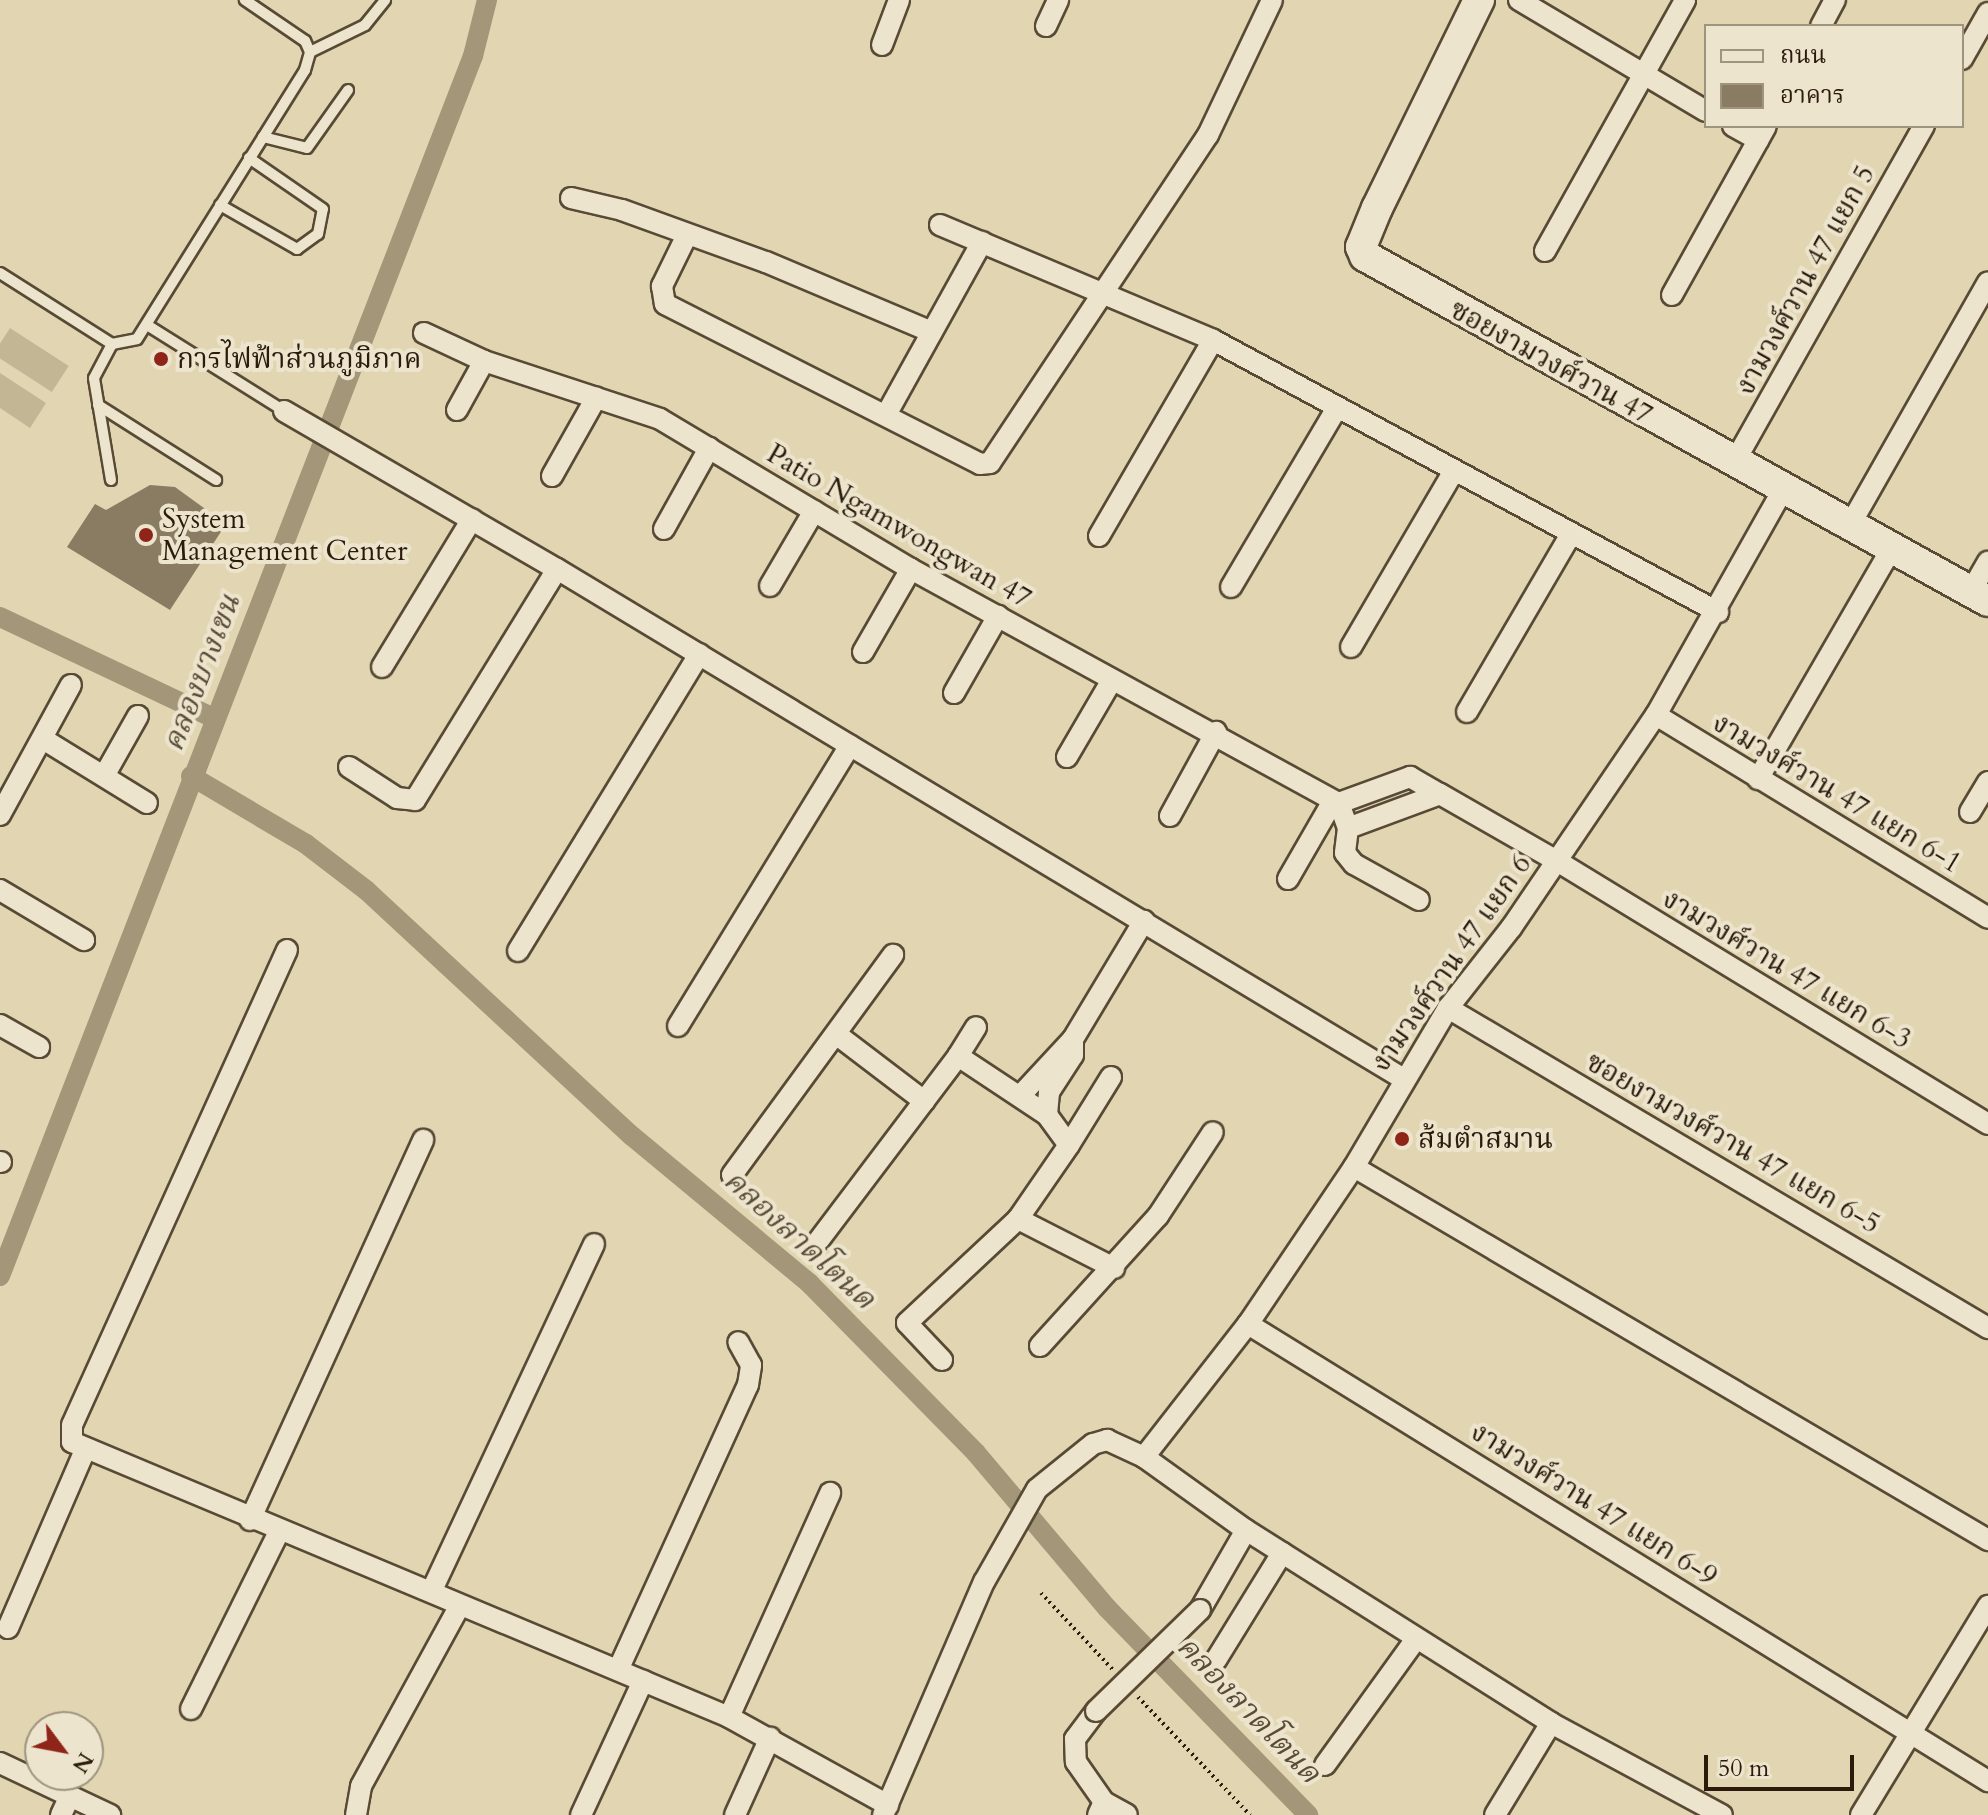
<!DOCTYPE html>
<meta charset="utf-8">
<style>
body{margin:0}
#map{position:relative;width:1988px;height:1815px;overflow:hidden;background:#e1d6b1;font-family:Cardo,"Noto Serif Thai",serif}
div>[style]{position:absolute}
.green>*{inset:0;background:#c2b695;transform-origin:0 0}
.canal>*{height:20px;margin:-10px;padding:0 10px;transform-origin:10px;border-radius:10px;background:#a39679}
.building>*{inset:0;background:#897c62}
.path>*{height:4px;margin-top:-2px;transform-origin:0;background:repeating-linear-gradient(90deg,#2a1b0c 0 2px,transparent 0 6px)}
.roads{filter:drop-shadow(2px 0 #584a35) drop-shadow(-2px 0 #584a35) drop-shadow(0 2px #584a35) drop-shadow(0 -2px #584a35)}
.lane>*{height:10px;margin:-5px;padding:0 5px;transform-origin:5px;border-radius:5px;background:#ece4cc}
.street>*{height:20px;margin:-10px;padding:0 10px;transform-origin:10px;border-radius:10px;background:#ece4cc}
.secondary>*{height:30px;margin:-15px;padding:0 15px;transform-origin:15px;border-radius:15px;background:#ece4cc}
.bridges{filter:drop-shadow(2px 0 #584a35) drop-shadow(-2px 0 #584a35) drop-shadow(0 2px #584a35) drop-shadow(0 -2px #584a35)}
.street-bridge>*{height:20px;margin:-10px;padding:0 10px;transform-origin:10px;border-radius:10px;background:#ece4cc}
.dots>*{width:22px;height:22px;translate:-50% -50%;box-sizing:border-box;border:4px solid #ece4cc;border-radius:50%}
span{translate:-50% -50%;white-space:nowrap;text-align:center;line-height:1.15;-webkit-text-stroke:8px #ece4cc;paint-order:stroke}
.street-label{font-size:28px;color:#2a1b0c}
.poi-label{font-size:28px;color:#2a1b0c}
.left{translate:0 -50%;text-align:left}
.water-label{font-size:30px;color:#5a4c38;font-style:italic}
.legend{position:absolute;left:1704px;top:24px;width:260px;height:104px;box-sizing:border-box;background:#ece4cc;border:2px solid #9e947f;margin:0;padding:10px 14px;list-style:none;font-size:24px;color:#2a1b0c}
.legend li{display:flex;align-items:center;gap:16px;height:40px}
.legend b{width:40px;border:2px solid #9e947f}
.north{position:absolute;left:24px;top:1711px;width:80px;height:80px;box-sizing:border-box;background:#ece4cc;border:2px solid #9e947f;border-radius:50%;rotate:122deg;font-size:22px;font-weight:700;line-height:32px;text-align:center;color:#2a1b0c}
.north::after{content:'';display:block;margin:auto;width:28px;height:36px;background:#8f2418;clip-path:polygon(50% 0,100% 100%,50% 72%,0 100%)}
.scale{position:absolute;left:1704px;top:1755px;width:150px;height:36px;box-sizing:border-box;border:4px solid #2a1b0c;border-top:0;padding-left:10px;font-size:24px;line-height:28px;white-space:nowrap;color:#2a1b0c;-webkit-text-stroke:6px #ece4cc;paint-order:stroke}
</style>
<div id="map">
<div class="green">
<i style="left:10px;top:328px;width:70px;height:31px;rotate:33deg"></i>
<i style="clip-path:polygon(0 373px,46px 403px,30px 428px,0 408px)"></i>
</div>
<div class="canal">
<i style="left:0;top:617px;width:237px;rotate:25.3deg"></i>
<i style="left:191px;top:776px;width:134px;rotate:30.6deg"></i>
<i style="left:306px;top:844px;width:76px;rotate:37.5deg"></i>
<i style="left:366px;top:890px;width:362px;rotate:42.8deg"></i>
<i style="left:632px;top:1136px;width:231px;rotate:39.7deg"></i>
<i style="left:810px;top:1284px;width:237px;rotate:45.5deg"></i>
<i style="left:976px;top:1453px;width:203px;rotate:49.8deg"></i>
<i style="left:1107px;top:1608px;width:289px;rotate:45.8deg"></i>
<i style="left:0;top:1276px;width:1308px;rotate:-68.81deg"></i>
<i style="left:473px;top:56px;width:58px;rotate:-76deg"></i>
</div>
<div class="building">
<i style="clip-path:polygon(150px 485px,175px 487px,226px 524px,170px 610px,67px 547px,95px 504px,106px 510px)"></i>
</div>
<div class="path">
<i style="left:1041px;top:1593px;width:105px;rotate:46.9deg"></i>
<i style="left:1138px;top:1697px;width:163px;rotate:46.5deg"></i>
</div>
<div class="roads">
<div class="lane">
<i style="left:310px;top:52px;width:61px;rotate:-26.1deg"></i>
<i style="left:365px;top:25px;width:32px;rotate:-51deg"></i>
<i style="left:263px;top:137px;width:45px;rotate:14deg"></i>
<i style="left:307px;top:148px;width:71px;rotate:-54.7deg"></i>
<i style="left:220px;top:205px;width:89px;rotate:29.7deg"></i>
<i style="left:297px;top:249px;width:26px;rotate:-36deg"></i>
<i style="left:318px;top:234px;width:25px;rotate:-79deg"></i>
<i style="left:323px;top:209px;width:90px;rotate:-145.4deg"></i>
<i style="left:0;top:273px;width:133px;rotate:32.4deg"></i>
<i style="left:112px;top:344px;width:25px;rotate:-11deg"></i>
<i style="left:137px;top:339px;width:317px;rotate:-58deg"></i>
<i style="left:305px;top:70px;width:19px;rotate:-74deg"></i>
<i style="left:310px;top:52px;width:12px;rotate:-114deg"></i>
<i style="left:305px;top:41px;width:73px;rotate:-145.7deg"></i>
<i style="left:147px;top:325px;width:162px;rotate:32.1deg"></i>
<i style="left:98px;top:405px;width:140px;rotate:32.4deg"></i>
<i style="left:111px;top:480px;width:103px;rotate:-99.5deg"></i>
<i style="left:94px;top:378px;width:38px;rotate:-62deg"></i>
</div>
<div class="street">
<i style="left:1519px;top:0;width:217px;rotate:30.7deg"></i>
<i style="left:1046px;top:26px;width:29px;rotate:-65deg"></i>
<i style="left:1821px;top:26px;width:30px;rotate:-62deg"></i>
<i style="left:882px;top:45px;width:48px;rotate:-69.3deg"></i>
<i style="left:1962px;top:59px;width:53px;rotate:-60.5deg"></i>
<i style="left:1733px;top:126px;width:29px;rotate:29deg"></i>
<i style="left:571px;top:198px;width:52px;rotate:13.2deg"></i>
<i style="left:622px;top:210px;width:153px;rotate:19.9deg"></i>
<i style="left:766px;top:262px;width:180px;rotate:22.9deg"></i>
<i style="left:940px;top:225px;width:296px;rotate:22.8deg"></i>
<i style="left:1213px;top:340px;width:574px;rotate:28.31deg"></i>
<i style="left:686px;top:237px;width:55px;rotate:116.1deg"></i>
<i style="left:662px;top:286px;width:18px;rotate:81deg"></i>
<i style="left:665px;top:304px;width:353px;rotate:26.9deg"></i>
<i style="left:980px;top:464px;width:10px;rotate:-6deg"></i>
<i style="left:990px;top:463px;width:394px;rotate:-56.4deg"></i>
<i style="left:1208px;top:135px;width:149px;rotate:-64.6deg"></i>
<i style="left:1545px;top:251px;width:287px;rotate:-60.8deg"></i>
<i style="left:1672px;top:295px;width:193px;rotate:-60.9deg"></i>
<i style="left:424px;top:333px;width:66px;rotate:25deg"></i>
<i style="left:484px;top:361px;width:185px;rotate:18.2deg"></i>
<i style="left:660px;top:419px;width:292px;rotate:30.9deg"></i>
<i style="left:911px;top:569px;width:488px;rotate:28.7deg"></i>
<i style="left:457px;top:410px;width:56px;rotate:-61.1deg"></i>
<i style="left:284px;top:411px;width:315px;rotate:30.1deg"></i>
<i style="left:557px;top:569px;width:986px;rotate:31.06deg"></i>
<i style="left:886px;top:415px;width:198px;rotate:-61deg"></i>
<i style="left:1735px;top:461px;width:385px;rotate:-60.6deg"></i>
<i style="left:552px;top:476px;width:90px;rotate:-60.6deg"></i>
<i style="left:1850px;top:525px;width:279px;rotate:-60.4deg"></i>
<i style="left:664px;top:529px;width:93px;rotate:-60.9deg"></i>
<i style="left:1099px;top:536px;width:227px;rotate:-59.8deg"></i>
<i style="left:770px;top:586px;width:87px;rotate:-59.6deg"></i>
<i style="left:1231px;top:587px;width:208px;rotate:-59.4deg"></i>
<i style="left:1971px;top:591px;width:34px;rotate:-60deg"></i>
<i style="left:1351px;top:647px;width:204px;rotate:-59.7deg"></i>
<i style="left:863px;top:652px;width:96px;rotate:-60deg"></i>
<i style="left:382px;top:667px;width:173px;rotate:-58.7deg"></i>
<i style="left:954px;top:693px;width:89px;rotate:-60.3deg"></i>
<i style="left:1467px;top:712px;width:206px;rotate:-59.7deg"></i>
<i style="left:1656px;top:715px;width:389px;rotate:31.4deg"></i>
<i style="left:43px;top:739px;width:122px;rotate:31.6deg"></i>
<i style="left:1067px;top:757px;width:89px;rotate:-59.7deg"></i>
<i style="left:349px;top:767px;width:57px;rotate:32.9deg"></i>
<i style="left:397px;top:798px;width:18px;rotate:6deg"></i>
<i style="left:415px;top:800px;width:271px;rotate:-58.4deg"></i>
<i style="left:104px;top:776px;width:69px;rotate:-60.5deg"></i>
<i style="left:1758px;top:779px;width:267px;rotate:-59.9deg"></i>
<i style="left:1440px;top:794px;width:98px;rotate:159.7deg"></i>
<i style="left:1348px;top:828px;width:27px;rotate:-110deg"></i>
<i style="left:1339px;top:803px;width:76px;rotate:-20.1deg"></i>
<i style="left:1410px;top:777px;width:34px;rotate:30deg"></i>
<i style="left:1440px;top:794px;width:135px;rotate:29.8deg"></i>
<i style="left:1557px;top:861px;width:505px;rotate:31.39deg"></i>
<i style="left:1970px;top:812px;width:35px;rotate:-59deg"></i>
<i style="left:0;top:815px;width:148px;rotate:-61.4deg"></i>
<i style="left:1170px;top:816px;width:96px;rotate:-61.3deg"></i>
<i style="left:1348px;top:828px;width:25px;rotate:97deg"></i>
<i style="left:1345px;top:853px;width:14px;rotate:51deg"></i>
<i style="left:1354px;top:864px;width:74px;rotate:29deg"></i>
<i style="left:1288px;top:879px;width:90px;rotate:-60deg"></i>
<i style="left:0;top:890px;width:98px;rotate:30.8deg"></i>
<i style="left:287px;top:950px;width:521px;rotate:114.35deg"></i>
<i style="left:72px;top:1425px;width:17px;rotate:90deg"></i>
<i style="left:72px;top:1442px;width:712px;rotate:22.71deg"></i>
<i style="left:729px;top:1717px;width:182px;rotate:29deg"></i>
<i style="left:518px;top:951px;width:348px;rotate:-58.6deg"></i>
<i style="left:1448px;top:1008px;width:628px;rotate:30.65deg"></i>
<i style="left:0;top:1025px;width:45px;rotate:29.4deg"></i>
<i style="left:678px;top:1026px;width:329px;rotate:-58.5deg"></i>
<i style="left:836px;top:1034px;width:111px;rotate:37.3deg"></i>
<i style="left:958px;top:1056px;width:34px;rotate:-58deg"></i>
<i style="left:1020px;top:1096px;width:78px;rotate:-47.1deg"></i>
<i style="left:1073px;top:1039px;width:138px;rotate:-59deg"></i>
<i style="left:1047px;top:1115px;width:23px;rotate:-85deg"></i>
<i style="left:1049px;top:1092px;width:44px;rotate:-57deg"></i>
<i style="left:1073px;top:1055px;width:16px;rotate:-90deg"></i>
<i style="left:1069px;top:1145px;width:80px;rotate:-58.3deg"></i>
<i style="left:0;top:1162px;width:1px"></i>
<i style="left:1354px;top:1167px;width:736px;rotate:30.47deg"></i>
<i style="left:732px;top:1175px;width:273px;rotate:-53.8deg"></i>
<i style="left:1018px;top:1219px;width:108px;rotate:27deg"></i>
<i style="left:819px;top:1240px;width:231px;rotate:-52.9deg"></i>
<i style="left:958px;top:1056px;width:107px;rotate:33.5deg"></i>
<i style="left:1047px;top:1115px;width:37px;rotate:54deg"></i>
<i style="left:1069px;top:1145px;width:90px;rotate:124.6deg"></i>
<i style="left:1018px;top:1219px;width:152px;rotate:136.9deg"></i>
<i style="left:907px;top:1323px;width:51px;rotate:46.6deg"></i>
<i style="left:1248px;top:1324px;width:870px;rotate:31.7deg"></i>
<i style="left:1040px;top:1346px;width:176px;rotate:-47.8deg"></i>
<i style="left:1158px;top:1216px;width:100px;rotate:-56.8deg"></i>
<i style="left:1144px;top:1457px;width:169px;rotate:-52deg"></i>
<i style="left:1248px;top:1324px;width:189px;rotate:-56deg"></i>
<i style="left:1354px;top:1167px;width:185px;rotate:-59.4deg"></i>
<i style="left:1448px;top:1008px;width:102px;rotate:-51.8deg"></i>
<i style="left:1511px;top:928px;width:258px;rotate:-55.8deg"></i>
<i style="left:1656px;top:715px;width:261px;rotate:-60.6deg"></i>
<i style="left:250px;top:1520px;width:418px;rotate:-65.5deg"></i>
<i style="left:432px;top:1590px;width:382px;rotate:-64.9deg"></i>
<i style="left:1200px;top:1610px;width:92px;rotate:-60.1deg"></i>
<i style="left:8px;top:1628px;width:194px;rotate:-66.6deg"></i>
<i style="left:1216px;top:1660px;width:126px;rotate:-58.3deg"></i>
<i style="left:618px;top:1670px;width:313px;rotate:-65.5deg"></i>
<i style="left:748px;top:1385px;width:20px;rotate:-81deg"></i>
<i style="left:751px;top:1365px;width:26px;rotate:-119deg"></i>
<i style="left:191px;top:1709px;width:195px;rotate:-63.6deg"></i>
<i style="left:1096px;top:1711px;width:35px;rotate:127deg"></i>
<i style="left:1075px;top:1739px;width:23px;rotate:88deg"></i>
<i style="left:1076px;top:1762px;width:49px;rotate:55deg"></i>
<i style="left:1104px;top:1802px;width:14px;rotate:115deg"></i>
<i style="left:729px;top:1717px;width:246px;rotate:-65.7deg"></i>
<i style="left:0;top:1763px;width:122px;rotate:25.3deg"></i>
<i style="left:1325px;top:1765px;width:155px;rotate:-54.2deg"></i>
<i style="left:1104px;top:1802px;width:26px;rotate:29deg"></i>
<i style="left:61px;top:1815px;width:21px;rotate:-65deg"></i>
<i style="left:356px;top:1815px;width:29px;rotate:-80deg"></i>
<i style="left:361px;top:1786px;width:206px;rotate:-61.3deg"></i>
<i style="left:581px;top:1815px;width:148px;rotate:-65.2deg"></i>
<i style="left:735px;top:1815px;width:85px;rotate:-65.6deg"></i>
<i style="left:883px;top:1815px;width:254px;rotate:-66.6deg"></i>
<i style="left:984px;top:1582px;width:107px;rotate:-60.3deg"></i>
<i style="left:1037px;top:1489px;width:72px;rotate:-38.8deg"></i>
<i style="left:1093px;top:1444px;width:15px;rotate:-16deg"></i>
<i style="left:1107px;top:1440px;width:41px;rotate:24.7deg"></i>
<i style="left:1144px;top:1457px;width:125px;rotate:35.6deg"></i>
<i style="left:1246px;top:1530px;width:361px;rotate:32.3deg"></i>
<i style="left:1551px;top:1723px;width:194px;rotate:28.3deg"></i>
<i style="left:1495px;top:1815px;width:108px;rotate:-58.7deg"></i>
<i style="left:1861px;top:1815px;width:245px;rotate:-58.7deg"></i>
</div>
<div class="secondary">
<i style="left:1479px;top:0;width:232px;rotate:116.1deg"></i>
<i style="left:1377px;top:208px;width:42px;rotate:112.3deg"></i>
<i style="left:1361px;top:247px;width:10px;rotate:66deg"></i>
<i style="left:1365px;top:256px;width:712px;rotate:28.98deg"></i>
</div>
</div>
<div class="bridges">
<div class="street-bridge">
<i style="left:1096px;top:1711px;width:145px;rotate:-44.2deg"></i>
</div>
</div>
<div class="dots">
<i style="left:161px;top:359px;background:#8f2418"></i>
<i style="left:146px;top:535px;background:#8f2418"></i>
<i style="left:1402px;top:1139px;background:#8f2418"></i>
</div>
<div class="street-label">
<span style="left:1805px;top:280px;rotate:-61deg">งามวงศ์วาน 47 แยก 5</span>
<span style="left:1551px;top:362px;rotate:29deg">ซอยงามวงศ์วาน 47</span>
<span style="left:899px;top:526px;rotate:30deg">Patio Ngamwongwan 47</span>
<span style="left:1837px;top:793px;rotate:31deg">งามวงศ์วาน 47 แยก 6-1</span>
<span style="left:1451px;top:963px;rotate:-55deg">งามวงศ์วาน 47 แยก 6</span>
<span style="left:1787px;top:969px;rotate:31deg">งามวงศ์วาน 47 แยก 6-3</span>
<span style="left:1733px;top:1143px;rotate:30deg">ซอยงามวงศ์วาน 47 แยก 6-5</span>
<span style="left:1594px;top:1504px;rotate:32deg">งามวงศ์วาน 47 แยก 6-9</span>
</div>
<div class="poi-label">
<span class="left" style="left:177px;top:359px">การไฟฟ้าส่วนภูมิภาค</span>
<span class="left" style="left:162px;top:535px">System<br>Management Center</span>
<span class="left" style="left:1418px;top:1139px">ส้มตำสมาน</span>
</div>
<div class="water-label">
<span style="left:202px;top:673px;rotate:-69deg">คลองบางเขน</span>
<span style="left:799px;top:1240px;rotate:42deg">คลองลาดโตนด</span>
<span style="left:1248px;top:1710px;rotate:46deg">คลองลาดโตนด</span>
</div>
<ul class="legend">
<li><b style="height:10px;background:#ece4cc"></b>ถนน</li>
<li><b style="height:22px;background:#897c62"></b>อาคาร</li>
</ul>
<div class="north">N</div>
<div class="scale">50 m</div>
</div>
